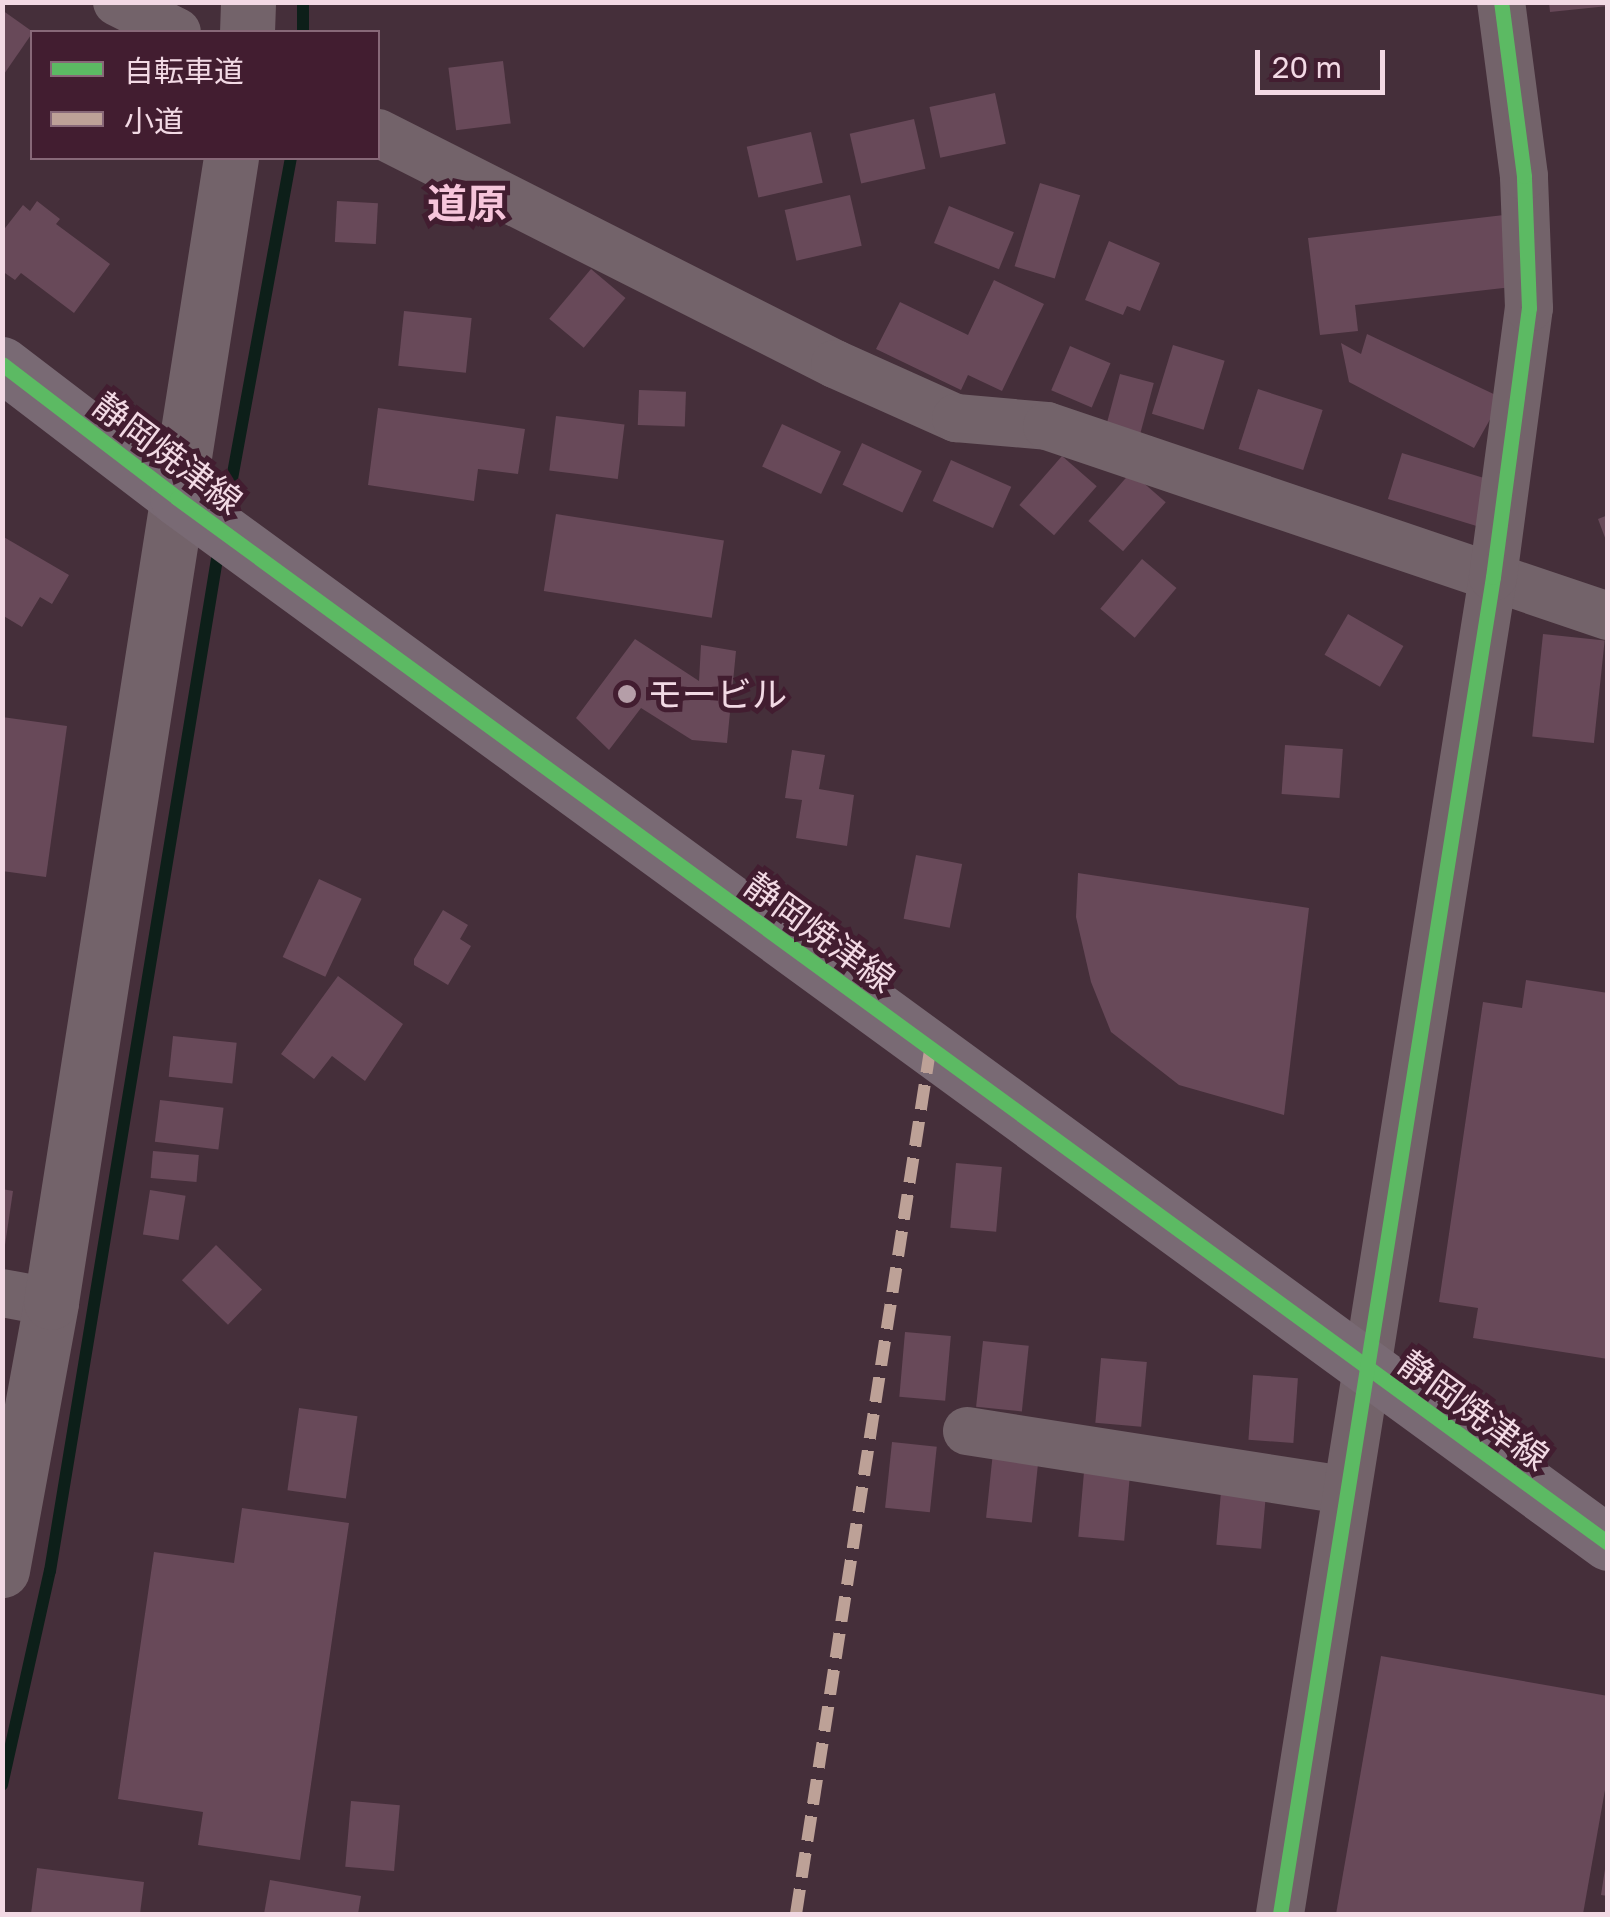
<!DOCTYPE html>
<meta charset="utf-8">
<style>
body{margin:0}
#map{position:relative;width:1610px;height:1917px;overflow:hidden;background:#452f3a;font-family:"Golos Text","Noto Sans JP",sans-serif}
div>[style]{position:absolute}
.stream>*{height:12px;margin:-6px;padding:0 6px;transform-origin:6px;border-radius:6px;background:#0d1f19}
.building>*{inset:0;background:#684959;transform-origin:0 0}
.minor>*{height:48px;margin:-24px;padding:0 24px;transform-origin:24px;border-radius:24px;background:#73636a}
.tertiary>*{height:55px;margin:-27.5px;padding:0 27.5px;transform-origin:27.5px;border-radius:27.5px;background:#73636a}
.secondary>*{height:55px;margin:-27.5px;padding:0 27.5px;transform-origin:27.5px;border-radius:27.5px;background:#796a74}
.quiet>*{height:12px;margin-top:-6px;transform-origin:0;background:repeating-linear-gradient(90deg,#bda197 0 25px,transparent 0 37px)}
.cycleway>*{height:15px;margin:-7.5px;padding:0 7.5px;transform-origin:7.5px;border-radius:7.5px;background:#5cba63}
.dots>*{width:28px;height:28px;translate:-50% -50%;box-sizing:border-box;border:5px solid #421d30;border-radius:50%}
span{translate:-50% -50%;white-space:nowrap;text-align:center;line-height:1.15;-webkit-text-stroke:10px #421d30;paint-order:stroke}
.street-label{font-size:35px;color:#f2d9e4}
.poi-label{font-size:35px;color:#f2d9e4}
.left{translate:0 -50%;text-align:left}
.quarter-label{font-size:40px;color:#f6c5db;font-weight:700}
.frame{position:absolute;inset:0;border:5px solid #f2d9e4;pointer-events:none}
.legend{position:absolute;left:30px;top:30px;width:350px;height:130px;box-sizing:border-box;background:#421d30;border:2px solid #886878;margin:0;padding:12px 18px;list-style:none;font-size:30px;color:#f2d9e4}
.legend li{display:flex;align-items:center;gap:20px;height:50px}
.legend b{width:50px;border:2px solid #886878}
.scale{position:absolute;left:1255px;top:50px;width:130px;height:45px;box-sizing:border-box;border:5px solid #f2d9e4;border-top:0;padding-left:12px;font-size:30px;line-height:35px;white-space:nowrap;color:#f2d9e4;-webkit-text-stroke:8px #421d30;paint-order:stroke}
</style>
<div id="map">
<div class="stream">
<i style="left:303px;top:32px;width:30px;rotate:-90deg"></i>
<i style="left:225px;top:517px;width:365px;rotate:-79.6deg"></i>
<i style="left:2px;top:1785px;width:219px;rotate:-77.4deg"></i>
<i style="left:50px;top:1571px;width:1038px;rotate:-80.63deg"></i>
</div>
<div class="building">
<i style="clip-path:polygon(1549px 2px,1608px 2px,1608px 6px,1550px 12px)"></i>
<i style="clip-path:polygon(2px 10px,33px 32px,2px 77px)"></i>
<i style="left:503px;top:61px;width:63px;height:55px;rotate:83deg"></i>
<i style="left:995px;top:93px;width:52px;height:67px;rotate:78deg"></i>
<i style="left:914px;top:119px;width:51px;height:66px;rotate:77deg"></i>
<i style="left:811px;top:132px;width:52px;height:66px;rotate:77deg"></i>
<i style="left:1040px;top:183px;width:42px;height:87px;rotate:17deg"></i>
<i style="left:850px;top:195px;width:52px;height:67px;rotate:77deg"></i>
<i style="clip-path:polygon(37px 201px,60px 219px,56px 224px,110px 264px,74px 313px,21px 273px,15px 280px,2px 271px,2px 232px,23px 205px,30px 211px)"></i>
<i style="left:337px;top:201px;width:41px;height:41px;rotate:3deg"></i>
<i style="left:949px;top:206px;width:70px;height:40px;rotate:22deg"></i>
<i style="clip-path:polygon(1504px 215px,1512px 287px,1355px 305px,1358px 331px,1320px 335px,1308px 238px)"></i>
<i style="clip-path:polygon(1109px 241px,1160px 263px,1140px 311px,1127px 306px,1123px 315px,1085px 300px)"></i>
<i style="left:591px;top:269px;width:45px;height:65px;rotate:40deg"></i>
<i style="clip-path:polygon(994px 280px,1044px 304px,1002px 391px,968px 375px,961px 390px,876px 349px,900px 302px,968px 335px)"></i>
<i style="left:404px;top:311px;width:68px;height:55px;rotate:6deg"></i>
<i style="clip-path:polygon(1367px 334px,1502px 398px,1474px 448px,1349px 382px,1341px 343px,1361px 354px)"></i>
<i style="left:1173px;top:345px;width:54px;height:72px;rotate:17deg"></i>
<i style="left:1070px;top:346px;width:44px;height:48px;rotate:23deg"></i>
<i style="left:1120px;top:374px;width:35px;height:53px;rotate:15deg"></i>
<i style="left:1258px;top:389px;width:68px;height:63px;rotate:18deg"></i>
<i style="left:639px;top:390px;width:47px;height:35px;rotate:2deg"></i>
<i style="clip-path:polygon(378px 408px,525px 429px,518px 474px,478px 469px,474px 501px,368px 485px)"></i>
<i style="left:556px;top:416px;width:69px;height:55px;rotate:7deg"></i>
<i style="left:782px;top:424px;width:65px;height:47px;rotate:25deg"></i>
<i style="left:862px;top:443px;width:66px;height:46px;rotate:25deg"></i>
<i style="left:1402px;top:453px;width:96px;height:48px;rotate:17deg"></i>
<i style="left:1062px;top:456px;width:46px;height:65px;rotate:41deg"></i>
<i style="left:951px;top:460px;width:66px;height:45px;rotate:24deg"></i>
<i style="left:1131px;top:472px;width:46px;height:65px;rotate:41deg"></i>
<i style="left:556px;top:514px;width:170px;height:78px;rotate:9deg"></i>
<i style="clip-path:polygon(1608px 515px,1608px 543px,1607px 543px,1598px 519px)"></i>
<i style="clip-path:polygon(2px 536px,69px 575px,52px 604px,40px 597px,22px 627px,2px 615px)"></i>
<i style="left:1142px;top:559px;width:45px;height:65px;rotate:40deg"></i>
<i style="left:1348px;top:614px;width:64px;height:47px;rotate:30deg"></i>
<i style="left:1543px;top:634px;width:62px;height:103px;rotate:6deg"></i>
<i style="clip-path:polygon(635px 639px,699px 681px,701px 645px,736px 651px,727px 743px,692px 740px,641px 708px,609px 750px,576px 718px)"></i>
<i style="clip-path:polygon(2px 717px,67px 726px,46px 877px,2px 871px)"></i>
<i style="left:1285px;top:745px;width:58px;height:49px;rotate:4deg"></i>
<i style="clip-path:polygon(792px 750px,825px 755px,819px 789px,854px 795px,847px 846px,796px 838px,802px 800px,785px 798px)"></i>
<i style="left:916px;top:855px;width:47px;height:65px;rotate:11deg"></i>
<i style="clip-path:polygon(1078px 873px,1309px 908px,1284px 1115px,1179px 1085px,1111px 1032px,1091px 982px,1076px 917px)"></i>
<i style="left:319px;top:879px;width:47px;height:86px;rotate:25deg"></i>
<i style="clip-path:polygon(443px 910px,468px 925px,460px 939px,471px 946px,448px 985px,414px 965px,414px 959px)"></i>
<i style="clip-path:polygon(338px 976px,403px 1024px,365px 1081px,332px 1056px,314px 1079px,281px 1054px)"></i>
<i style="clip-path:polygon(1526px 980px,1608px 993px,1608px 1359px,1473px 1338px,1478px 1308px,1439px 1302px,1483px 1002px,1522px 1008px)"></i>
<i style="left:173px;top:1036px;width:64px;height:41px;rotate:6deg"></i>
<i style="left:160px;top:1100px;width:64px;height:42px;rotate:7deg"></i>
<i style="left:153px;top:1151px;width:46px;height:27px;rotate:5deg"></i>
<i style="left:956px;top:1163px;width:46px;height:65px;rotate:5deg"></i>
<i style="clip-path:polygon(2px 1189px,13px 1191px,5px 1245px,2px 1245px)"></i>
<i style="left:150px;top:1190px;width:36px;height:45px;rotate:9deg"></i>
<i style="left:216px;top:1245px;width:64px;height:49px;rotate:44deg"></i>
<i style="left:905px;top:1332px;width:46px;height:65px;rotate:5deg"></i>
<i style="left:983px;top:1341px;width:46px;height:66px;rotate:6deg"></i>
<i style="left:1101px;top:1358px;width:46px;height:65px;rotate:5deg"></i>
<i style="left:1253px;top:1375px;width:45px;height:65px;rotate:4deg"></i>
<i style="left:299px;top:1408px;width:59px;height:83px;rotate:8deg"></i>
<i style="left:892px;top:1442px;width:45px;height:66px;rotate:6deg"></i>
<i style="left:993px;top:1452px;width:46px;height:66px;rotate:6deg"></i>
<i style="left:1084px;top:1472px;width:46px;height:65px;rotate:5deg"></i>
<i style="left:1222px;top:1480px;width:45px;height:65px;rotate:5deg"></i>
<i style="clip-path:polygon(242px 1508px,349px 1523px,300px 1860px,198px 1845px,203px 1812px,118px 1799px,154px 1552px,234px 1563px)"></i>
<i style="clip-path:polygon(1381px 1656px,1608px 1696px,1608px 1773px,1583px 1914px,1336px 1914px)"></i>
<i style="left:351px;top:1801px;width:49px;height:66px;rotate:5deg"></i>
<i style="clip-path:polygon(37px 1868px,144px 1882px,140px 1914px,31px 1914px)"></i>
<i style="clip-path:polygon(1605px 1869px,1608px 1869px,1608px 1896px,1601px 1895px)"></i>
<i style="clip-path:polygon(270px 1880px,361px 1896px,358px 1914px,264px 1914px)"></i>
</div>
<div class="minor">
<i style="left:117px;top:2px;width:67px;rotate:26.6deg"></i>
<i style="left:378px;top:133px;width:512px;rotate:26.82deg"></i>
<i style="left:835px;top:364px;width:133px;rotate:24.1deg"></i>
<i style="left:956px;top:418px;width:91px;rotate:5deg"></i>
<i style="left:1047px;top:426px;width:592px;rotate:18.71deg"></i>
<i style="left:2px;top:1293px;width:50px;rotate:10.4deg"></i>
<i style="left:967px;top:1431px;width:383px;rotate:8.9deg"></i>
<i style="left:1280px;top:1914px;width:1354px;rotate:-80.95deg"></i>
<i style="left:1493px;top:577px;width:271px;rotate:-82.4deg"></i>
<i style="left:1529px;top:308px;width:132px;rotate:-92.2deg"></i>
<i style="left:1524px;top:176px;width:176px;rotate:-97.5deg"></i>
</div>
<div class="tertiary">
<i style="left:247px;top:32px;width:30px;rotate:-88deg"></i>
<i style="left:2px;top:1570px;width:272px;rotate:-79.6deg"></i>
<i style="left:51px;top:1302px;width:1158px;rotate:-81.06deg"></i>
</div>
<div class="secondary">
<i style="left:2px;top:364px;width:220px;rotate:37.4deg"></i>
<i style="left:177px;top:498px;width:1772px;rotate:36.14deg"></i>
</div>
<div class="quiet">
<i style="left:796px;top:1914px;width:874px;rotate:-81.18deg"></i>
</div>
<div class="cycleway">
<i style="left:2px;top:364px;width:220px;rotate:37.4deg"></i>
<i style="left:177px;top:498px;width:1772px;rotate:36.14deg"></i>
<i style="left:1280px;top:1914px;width:1354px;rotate:-80.95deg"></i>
<i style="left:1493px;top:577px;width:271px;rotate:-82.4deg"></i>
<i style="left:1529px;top:308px;width:132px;rotate:-92.2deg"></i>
<i style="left:1524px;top:176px;width:176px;rotate:-97.5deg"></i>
</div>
<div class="dots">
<i style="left:627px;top:694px;background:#b59ea8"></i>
</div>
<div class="street-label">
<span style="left:168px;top:453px;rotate:37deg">静岡焼津線</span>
<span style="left:820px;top:932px;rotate:36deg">静岡焼津線</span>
<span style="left:1474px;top:1410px;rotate:36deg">静岡焼津線</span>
</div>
<div class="poi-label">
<span class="left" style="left:647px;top:694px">モービル</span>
</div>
<div class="quarter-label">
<span style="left:467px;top:203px">道原</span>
</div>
<div class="frame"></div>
<ul class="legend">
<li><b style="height:12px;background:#5cba63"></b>自転車道</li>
<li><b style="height:12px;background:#bda197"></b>小道</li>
</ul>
<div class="scale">20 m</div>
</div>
